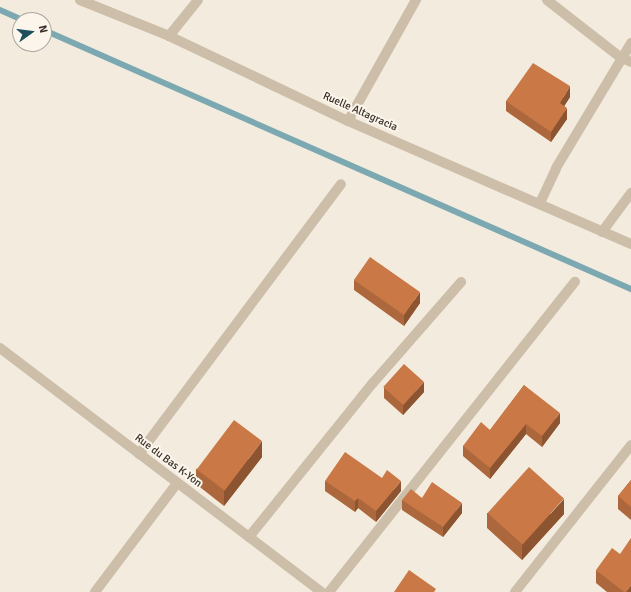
<!DOCTYPE html>
<style>
body{margin:0}
#map{position:relative;width:631px;height:592px;overflow:hidden;background:#f3ecde;font-family:Signika,sans-serif}
div>[style]{position:absolute}
.stream>*{height:6px;margin:-3px;padding:0 3px;transform-origin:3px;border-radius:3px;background:#7ca8b1}
.minor>*{height:10px;margin:-5px;padding:0 5px;transform-origin:5px;border-radius:5px;background:#ccbea9}
.wall>*{inset:0;background:#ad673c}
.shaded-wall>*{inset:0;background:#8d5431}
.building>*{inset:0;background:#c97846;transform-origin:0 0}
span{translate:-50% -50%;white-space:nowrap;text-align:center;line-height:1.15;-webkit-text-stroke:4px #fbf5eb;paint-order:stroke}
.street-label{font-size:11px;color:#393029}
.north{position:absolute;left:12px;top:12px;width:40px;height:40px;box-sizing:border-box;background:#fbf5eb;border:1px solid #ada69d;border-radius:50%;rotate:76deg;font-size:11px;font-weight:700;line-height:16px;text-align:center;color:#393029}
.north::after{content:'';display:block;margin:auto;width:14px;height:18px;background:#1d4f5c;clip-path:polygon(50% 0,100% 100%,50% 72%,0 100%)}
</style>
<div id="map">
<div class="stream">
<i style="left:0;top:10px;width:24px;rotate:24deg"></i>
<i style="left:44px;top:30px;width:642px;rotate:23.81deg"></i>
</div>
<div class="minor">
<i style="left:80px;top:0;width:96px;rotate:22deg"></i>
<i style="left:169px;top:36px;width:198px;rotate:25.4deg"></i>
<i style="left:348px;top:121px;width:309px;rotate:23.5deg"></i>
<i style="left:547px;top:0;width:93px;rotate:38deg"></i>
<i style="left:620px;top:57px;width:12px;rotate:24deg"></i>
<i style="left:169px;top:36px;width:46px;rotate:-51.1deg"></i>
<i style="left:348px;top:121px;width:139px;rotate:-60.7deg"></i>
<i style="left:540px;top:203px;width:38px;rotate:-65deg"></i>
<i style="left:556px;top:168px;width:146px;rotate:-59deg"></i>
<i style="left:602px;top:232px;width:49px;rotate:-53.4deg"></i>
<i style="left:0;top:348px;width:403px;rotate:37.2deg"></i>
<i style="left:139px;top:454px;width:337px;rotate:-53.2deg"></i>
<i style="left:249px;top:537px;width:198px;rotate:-51.2deg"></i>
<i style="left:373px;top:383px;width:134px;rotate:-48.9deg"></i>
<i style="left:95px;top:592px;width:136px;rotate:-53deg"></i>
<i style="left:329px;top:592px;width:396px;rotate:-51.6deg"></i>
<i style="left:515px;top:592px;width:187px;rotate:-51.7deg"></i>
</div>
<div class="wall">
<i style="clip-path:polygon(570px 97px,564px 106px,567px 119px,551px 142px,506px 111px,506px 101px)"></i>
<i style="clip-path:polygon(354px 280px,420px 303px,404px 326px,354px 290px)"></i>
<i style="clip-path:polygon(524px 385px,560px 423px,542px 447px,526px 434px,490px 479px,463px 456px,463px 446px,490px 430px)"></i>
<i style="clip-path:polygon(384px 388px,424px 392px,403px 415px,384px 398px)"></i>
<i style="clip-path:polygon(262px 457px,224px 506px,196px 484px,196px 469px)"></i>
<i style="clip-path:polygon(631px 480px,631px 520px,618px 509px,618px 496px)"></i>
<i style="clip-path:polygon(325px 481px,401px 491px,376px 522px,358px 508px,355px 512px,325px 491px)"></i>
<i style="clip-path:polygon(422px 498px,462px 513px,443px 537px,402px 510px,402px 500px)"></i>
<i style="clip-path:polygon(487px 513px,564px 514px,522px 560px,487px 528px)"></i>
<i style="clip-path:polygon(596px 570px,631px 592px,607px 592px,596px 583px)"></i>
</div>
<div class="shaded-wall">
<i style="clip-path:polygon(570px 86px,570px 97px,560px 113px,560px 103px)"></i>
<i style="clip-path:polygon(567px 108px,567px 119px,551px 142px,551px 132px)"></i>
<i style="clip-path:polygon(420px 292px,420px 303px,404px 326px,404px 315px)"></i>
<i style="clip-path:polygon(424px 382px,424px 392px,403px 415px,403px 405px)"></i>
<i style="clip-path:polygon(560px 413px,560px 423px,542px 447px,542px 436px)"></i>
<i style="clip-path:polygon(526px 424px,526px 434px,490px 479px,490px 468px)"></i>
<i style="clip-path:polygon(262px 441px,262px 457px,224px 506px,224px 491px)"></i>
<i style="clip-path:polygon(401px 481px,401px 491px,376px 522px,376px 511px)"></i>
<i style="clip-path:polygon(358px 498px,358px 508px,355px 512px,355px 501px)"></i>
<i style="clip-path:polygon(564px 499px,564px 514px,522px 560px,522px 545px)"></i>
<i style="clip-path:polygon(462px 503px,462px 513px,443px 537px,443px 527px)"></i>
<i style="clip-path:polygon(631px 585px,631px 592px,626px 592px)"></i>
</div>
<div class="building">
<i style="clip-path:polygon(533px 63px,570px 86px,560px 103px,567px 108px,551px 132px,506px 101px)"></i>
<i style="left:370px;top:257px;width:61px;height:28px;rotate:35deg"></i>
<i style="left:404px;top:364px;width:27px;height:31px;rotate:42deg"></i>
<i style="clip-path:polygon(524px 385px,560px 413px,542px 436px,526px 424px,490px 468px,463px 446px,481px 422px,490px 430px)"></i>
<i style="left:234px;top:420px;width:35px;height:62px;rotate:37deg"></i>
<i style="clip-path:polygon(345px 452px,382px 478px,387px 470px,401px 481px,376px 511px,358px 498px,355px 501px,325px 481px)"></i>
<i style="left:529px;top:467px;width:47px;height:62px;rotate:42deg"></i>
<i style="clip-path:polygon(631px 480px,631px 507px,618px 496px)"></i>
<i style="clip-path:polygon(432px 482px,462px 503px,443px 527px,402px 500px,411px 489px,422px 498px)"></i>
<i style="clip-path:polygon(631px 538px,631px 585px,626px 592px,624px 592px,596px 570px,612px 548px,620px 554px)"></i>
<i style="clip-path:polygon(409px 570px,436px 589px,434px 592px,394px 592px)"></i>
</div>
<div class="street-label">
<span style="left:360px;top:112px;rotate:24deg">Ruelle Altagracia</span>
<span style="left:168px;top:461px;rotate:37deg">Rue du Bas K-Yon</span>
</div>
<div class="north">N</div>
</div>
